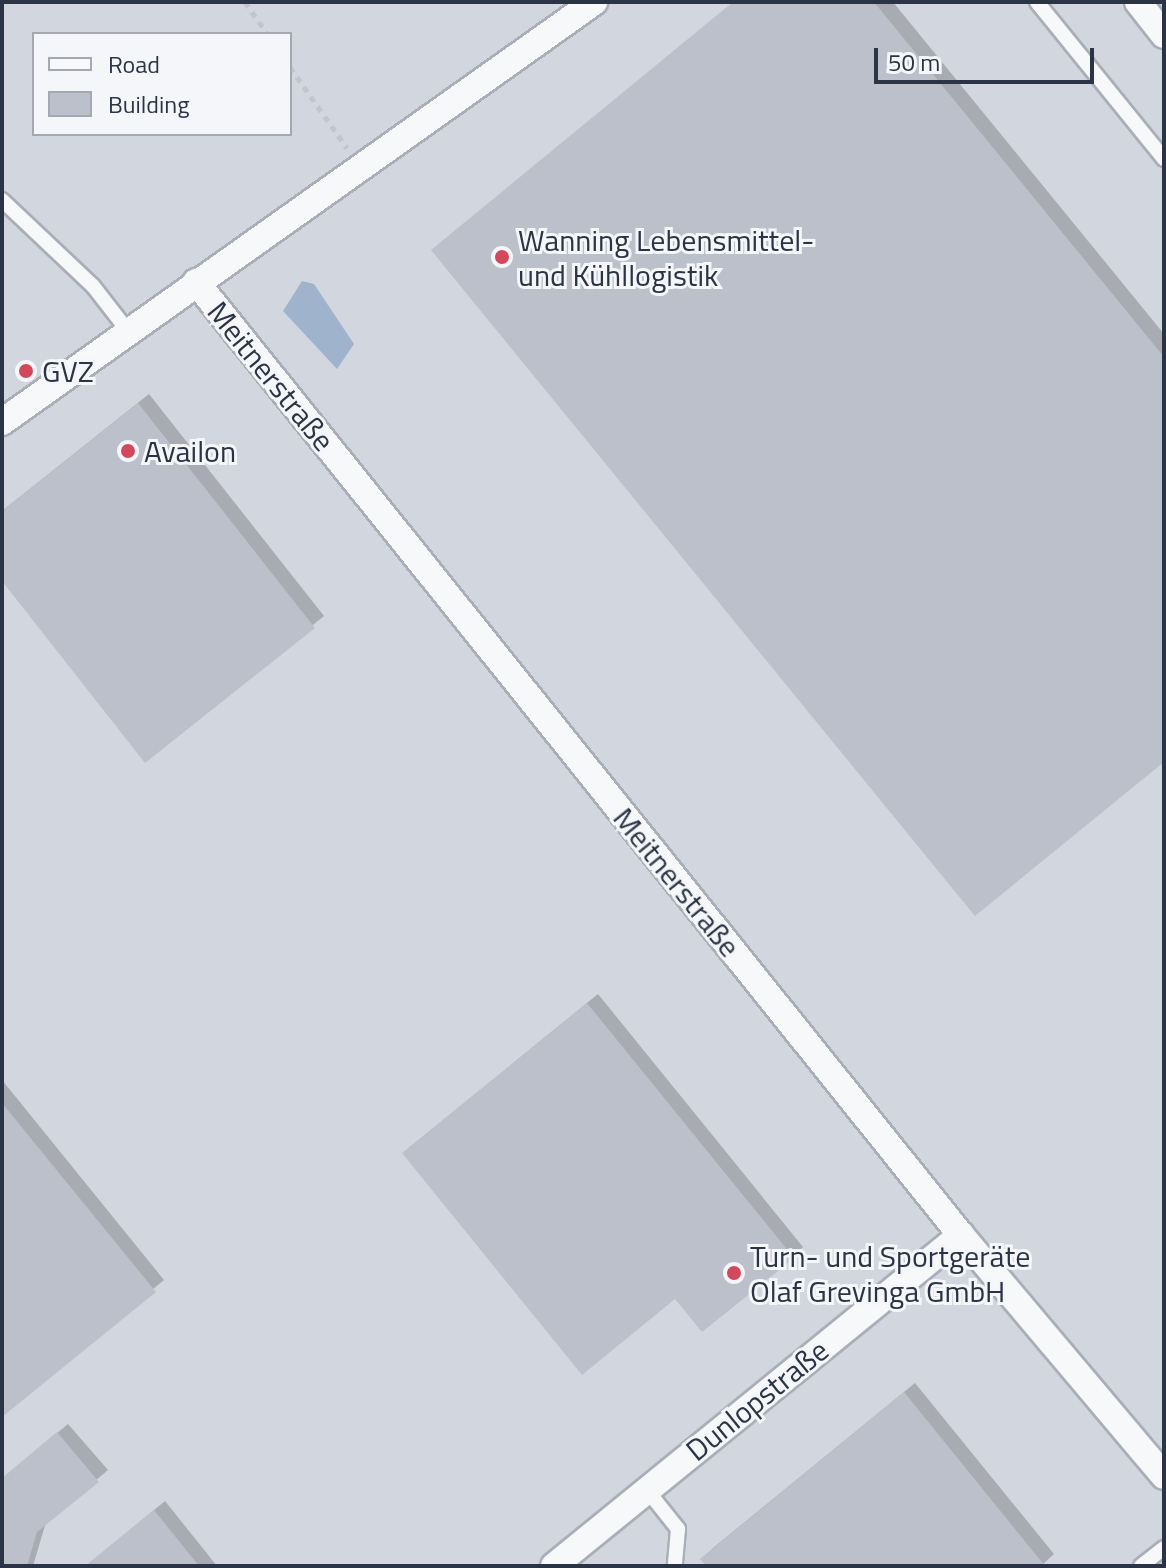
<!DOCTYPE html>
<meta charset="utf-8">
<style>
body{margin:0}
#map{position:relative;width:1166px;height:1568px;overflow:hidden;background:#e4e7ec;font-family:"Titillium Web",sans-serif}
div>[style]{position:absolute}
.built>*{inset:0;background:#d2d6de}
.water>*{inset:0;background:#9fb4cc}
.shadow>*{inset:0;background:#0003}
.building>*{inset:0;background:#bbc0ca}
.path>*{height:5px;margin-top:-2.5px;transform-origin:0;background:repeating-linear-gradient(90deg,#c2c5cb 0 6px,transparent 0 12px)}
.roads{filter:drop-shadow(2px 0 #a9aeb7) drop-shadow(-2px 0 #a9aeb7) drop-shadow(0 2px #a9aeb7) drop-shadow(0 -2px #a9aeb7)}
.service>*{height:14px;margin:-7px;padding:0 7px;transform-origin:7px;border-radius:7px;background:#f7f8fa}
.minor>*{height:26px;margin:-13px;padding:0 13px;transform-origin:13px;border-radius:13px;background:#f7f8fa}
.dots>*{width:22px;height:22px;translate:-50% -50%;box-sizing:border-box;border:4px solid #f4f6f9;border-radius:50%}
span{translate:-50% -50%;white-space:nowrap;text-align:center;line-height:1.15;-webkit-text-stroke:6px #f4f6f9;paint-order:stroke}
.poi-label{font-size:30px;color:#2b3445}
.left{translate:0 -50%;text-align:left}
.street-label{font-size:30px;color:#2b3445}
.frame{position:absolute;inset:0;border:4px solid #2b3445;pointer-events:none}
.legend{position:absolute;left:32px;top:32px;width:260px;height:104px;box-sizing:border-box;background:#f4f6f9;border:2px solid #a4a8b1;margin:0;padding:10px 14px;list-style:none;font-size:24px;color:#2b3445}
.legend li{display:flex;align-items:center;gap:16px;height:40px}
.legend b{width:40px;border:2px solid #a4a8b1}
.scale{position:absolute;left:874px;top:48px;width:220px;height:36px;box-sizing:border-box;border:4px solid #2b3445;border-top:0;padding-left:10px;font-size:24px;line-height:28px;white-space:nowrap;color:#2b3445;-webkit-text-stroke:6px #f4f6f9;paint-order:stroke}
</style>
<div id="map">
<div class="built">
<i style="clip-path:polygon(evenodd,2px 2px,1164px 2px,1164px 1566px,2px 1566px,2px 2px,34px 34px,290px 34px,290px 134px,34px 134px,34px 34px)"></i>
</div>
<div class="water">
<i style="clip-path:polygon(302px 281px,314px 284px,354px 344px,337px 369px,283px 311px)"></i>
</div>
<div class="shadow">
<i style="clip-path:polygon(734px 2px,893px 2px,1164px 334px,1164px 759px,434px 250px)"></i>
<i style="clip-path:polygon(149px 394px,324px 616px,145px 760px,2px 578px,2px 511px)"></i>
<i style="clip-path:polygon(598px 994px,803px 1247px,792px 1257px,415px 1143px)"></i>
<i style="clip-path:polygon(2px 1080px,164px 1280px,2px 1415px)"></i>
<i style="clip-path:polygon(915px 1383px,1054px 1554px,1041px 1566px,708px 1566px,702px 1559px,713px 1548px)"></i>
<i style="clip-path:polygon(68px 1424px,108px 1470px,46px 1522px,33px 1566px,2px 1566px,2px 1479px)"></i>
<i style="clip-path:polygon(165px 1501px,217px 1566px,86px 1566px)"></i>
</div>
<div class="building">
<i style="clip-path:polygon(733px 2px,874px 2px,1164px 357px,1164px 762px,975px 916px,431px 250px)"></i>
<i style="clip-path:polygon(138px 403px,315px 628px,145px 763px,2px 581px,2px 511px)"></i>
<i style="clip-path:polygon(587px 1003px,794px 1258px,702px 1332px,675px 1299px,582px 1375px,402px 1153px)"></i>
<i style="clip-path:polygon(2px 1103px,156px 1292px,2px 1417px)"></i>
<i style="clip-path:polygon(904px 1392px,1045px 1566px,706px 1566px,700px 1559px)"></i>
<i style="clip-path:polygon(57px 1432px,99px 1482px,37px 1532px,27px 1566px,2px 1566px,2px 1478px)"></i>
<i style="clip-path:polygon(154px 1510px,199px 1566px,85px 1566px)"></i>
</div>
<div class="path">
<i style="left:245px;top:2px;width:39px;rotate:55deg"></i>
<i style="left:290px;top:67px;width:99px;rotate:54.9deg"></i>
</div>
<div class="roads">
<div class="service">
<i style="left:1037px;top:2px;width:202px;rotate:51deg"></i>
<i style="left:2px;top:200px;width:125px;rotate:43.4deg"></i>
<i style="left:93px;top:286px;width:57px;rotate:52.1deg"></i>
<i style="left:647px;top:1490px;width:50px;rotate:51.5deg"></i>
<i style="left:678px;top:1529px;width:37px;rotate:95deg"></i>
<i style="left:1141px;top:1566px;width:29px;rotate:-38deg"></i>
</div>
<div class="minor">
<i style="left:1138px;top:2px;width:42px;rotate:51.8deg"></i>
<i style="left:196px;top:282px;width:1222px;rotate:51.25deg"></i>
<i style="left:961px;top:1235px;width:315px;rotate:49.9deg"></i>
<i style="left:2px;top:422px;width:726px;rotate:-35.35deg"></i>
<i style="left:554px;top:1566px;width:525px;rotate:-39.12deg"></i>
</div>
</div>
<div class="dots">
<i style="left:502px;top:257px;background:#d1495b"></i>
<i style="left:26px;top:371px;background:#d1495b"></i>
<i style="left:128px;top:451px;background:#d1495b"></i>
<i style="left:734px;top:1273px;background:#d1495b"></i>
</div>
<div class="poi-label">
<span class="left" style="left:518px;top:257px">Wanning Lebensmittel-<br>und Kühllogistik</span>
<span class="left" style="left:42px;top:371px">GVZ</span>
<span class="left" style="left:144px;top:451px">Availon</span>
<span class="left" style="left:750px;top:1273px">Turn- und Sportgeräte<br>Olaf Grevinga GmbH</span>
</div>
<div class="street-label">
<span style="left:271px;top:376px;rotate:51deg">Meitnerstraße</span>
<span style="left:677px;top:882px;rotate:51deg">Meitnerstraße</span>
<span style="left:757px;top:1400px;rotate:-39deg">Dunlopstraße</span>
</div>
<div class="frame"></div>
<ul class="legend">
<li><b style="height:10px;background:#f7f8fa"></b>Road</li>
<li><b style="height:22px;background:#bbc0ca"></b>Building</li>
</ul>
<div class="scale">50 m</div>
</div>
